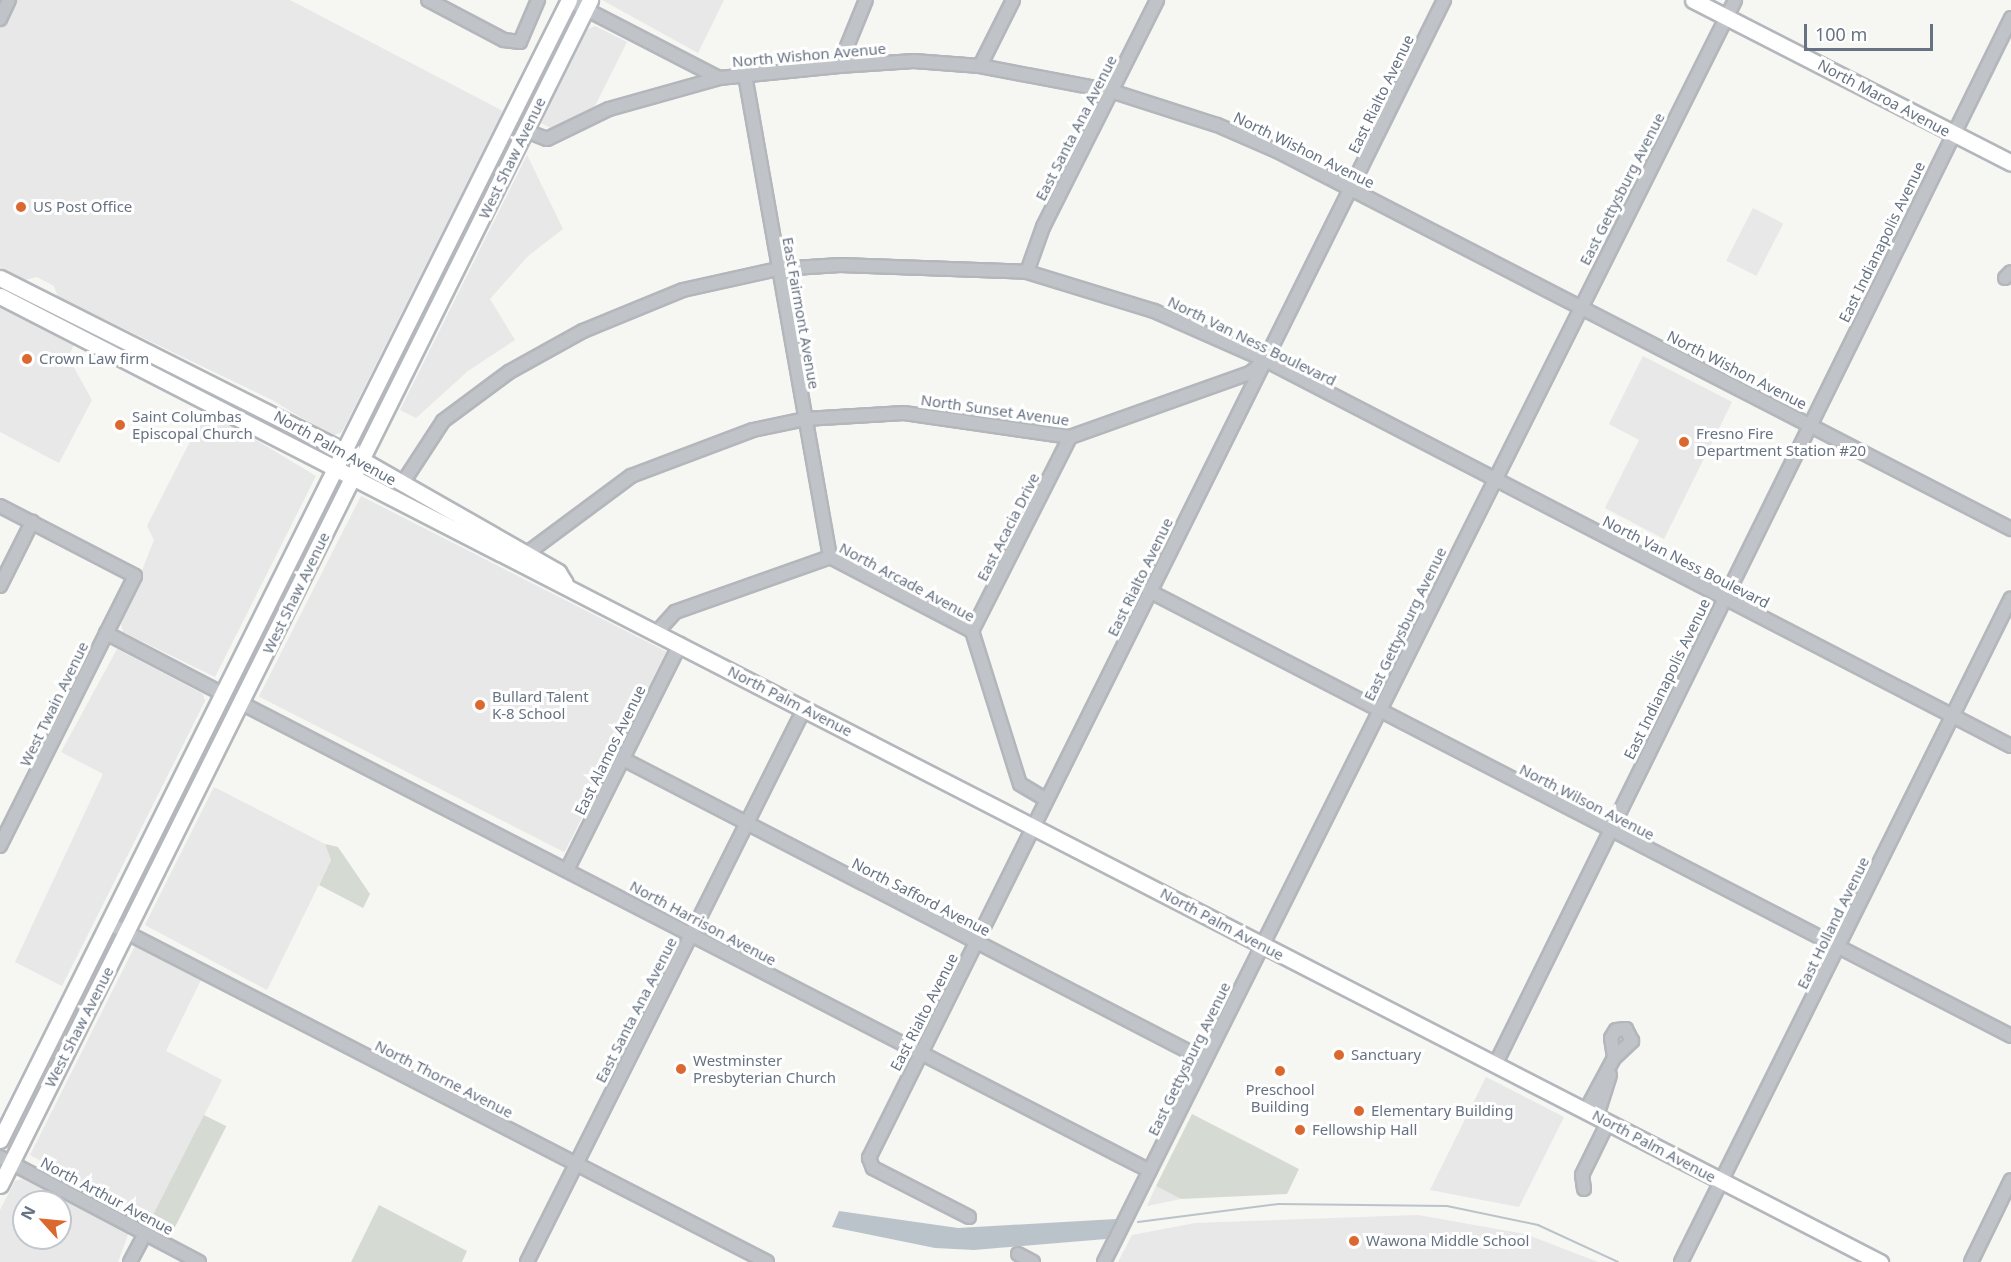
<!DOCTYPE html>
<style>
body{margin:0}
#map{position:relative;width:2011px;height:1262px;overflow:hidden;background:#f6f6f3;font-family:"Noto Sans",sans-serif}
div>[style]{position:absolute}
.built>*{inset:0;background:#e7e8e7;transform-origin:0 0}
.green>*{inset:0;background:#d5dbd3;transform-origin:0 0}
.water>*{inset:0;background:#bac3c9}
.stream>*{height:2px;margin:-1px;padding:0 1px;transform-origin:1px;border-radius:1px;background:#bac3c9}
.roads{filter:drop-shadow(2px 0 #b3b7bb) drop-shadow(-2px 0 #b3b7bb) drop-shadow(0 2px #b3b7bb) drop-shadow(0 -2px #b3b7bb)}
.minor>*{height:12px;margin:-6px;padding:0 6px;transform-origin:6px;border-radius:6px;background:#c0c3c7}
.major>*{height:15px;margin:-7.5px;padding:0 7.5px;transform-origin:7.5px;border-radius:7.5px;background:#fff}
.dots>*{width:16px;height:16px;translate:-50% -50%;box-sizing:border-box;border:3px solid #fff;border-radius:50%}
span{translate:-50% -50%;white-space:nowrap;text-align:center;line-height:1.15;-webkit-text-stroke:6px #fff;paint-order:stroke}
.street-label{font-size:15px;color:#677383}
.poi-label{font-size:15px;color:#677383}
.left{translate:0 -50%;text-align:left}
.north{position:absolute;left:12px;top:1190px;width:60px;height:60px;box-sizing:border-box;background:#fff;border:2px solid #c2c7cd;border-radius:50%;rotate:297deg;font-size:16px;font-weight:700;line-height:24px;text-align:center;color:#677383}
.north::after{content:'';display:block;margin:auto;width:21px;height:27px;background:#db692f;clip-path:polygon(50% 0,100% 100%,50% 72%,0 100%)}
.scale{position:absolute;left:1804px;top:24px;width:129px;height:27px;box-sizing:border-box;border:3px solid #677383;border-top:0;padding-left:8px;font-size:18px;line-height:21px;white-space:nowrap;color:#677383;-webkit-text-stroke:4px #fff;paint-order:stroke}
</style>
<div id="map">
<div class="built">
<i style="clip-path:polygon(0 0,290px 0,503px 111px,342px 432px,332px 436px,272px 400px,58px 297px,54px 286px,37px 277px,25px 280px,0 267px)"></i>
<i style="clip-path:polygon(602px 0,724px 0,698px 53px)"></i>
<i style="clip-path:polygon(595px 26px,627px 42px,595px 106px,553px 129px,541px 123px,588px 29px)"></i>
<i style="clip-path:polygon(527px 155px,563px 229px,528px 256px,490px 299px,515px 340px,468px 371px,416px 418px,400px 410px)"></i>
<i style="left:1753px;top:208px;width:34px;height:59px;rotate:27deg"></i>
<i style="clip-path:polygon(0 304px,75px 343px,68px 357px,92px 400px,59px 463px,0 432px)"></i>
<i style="clip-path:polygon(1643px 356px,1732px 402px,1664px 539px,1605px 508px,1639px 440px,1609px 424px)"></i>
<i style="clip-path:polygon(206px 410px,316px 476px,215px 677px,123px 632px,121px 624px,154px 540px,147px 526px)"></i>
<i style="left:361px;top:496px;width:343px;height:225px;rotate:27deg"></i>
<i style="clip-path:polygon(117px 649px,203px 694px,205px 701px,62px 986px,15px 962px,103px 774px,61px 752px)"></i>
<i style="clip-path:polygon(214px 787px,325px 844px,331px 860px,267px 990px,145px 925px)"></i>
<i style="clip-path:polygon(135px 946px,201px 980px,166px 1051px,222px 1080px,151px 1221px,30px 1155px)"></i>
<i style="clip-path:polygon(1486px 1077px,1564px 1117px,1519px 1207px,1430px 1190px)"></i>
<i style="clip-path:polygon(evenodd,22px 1179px,129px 1232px,118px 1262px,0 1262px,0 1210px,15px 1181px,22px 1179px,24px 1202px,60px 1202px,60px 1238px,24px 1238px,24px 1202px)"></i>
<i style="clip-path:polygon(1156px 1186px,1181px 1199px,1147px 1206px)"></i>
<i style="clip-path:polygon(1418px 1215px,1525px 1234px,1598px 1262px,1118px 1262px,1132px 1235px,1195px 1223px)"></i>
</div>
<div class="green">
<i style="clip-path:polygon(325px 844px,338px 847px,370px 894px,363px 908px,319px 885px,331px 860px)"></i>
<i style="clip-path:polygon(1192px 1114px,1299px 1169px,1287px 1194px,1181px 1199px,1156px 1186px)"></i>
<i style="left:204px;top:1115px;width:25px;height:119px;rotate:27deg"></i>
<i style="clip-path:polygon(379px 1205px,467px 1251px,462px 1262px,351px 1262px)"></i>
</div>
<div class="water">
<i style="clip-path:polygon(839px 1211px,958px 1228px,1116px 1219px,1106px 1239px,974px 1250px,935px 1248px,832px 1227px)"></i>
</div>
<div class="stream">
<i style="left:1138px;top:1222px;width:142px;rotate:-7.3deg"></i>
<i style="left:1279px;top:1204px;width:168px;rotate:0.7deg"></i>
<i style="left:1447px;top:1206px;width:93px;rotate:11.8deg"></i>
<i style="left:1538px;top:1225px;width:88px;rotate:24.8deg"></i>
</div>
<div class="roads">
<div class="minor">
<i style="left:428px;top:0;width:86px;rotate:27.8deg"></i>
<i style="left:504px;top:40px;width:16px;rotate:7deg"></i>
<i style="left:520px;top:42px;width:46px;rotate:-66.8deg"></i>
<i style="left:568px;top:0;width:170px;rotate:27.3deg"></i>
<i style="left:0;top:19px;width:21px;rotate:-65deg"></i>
<i style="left:839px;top:66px;width:71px;rotate:-67.8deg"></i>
<i style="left:980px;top:66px;width:74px;rotate:-63.4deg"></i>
<i style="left:745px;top:75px;width:489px;rotate:80deg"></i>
<i style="left:526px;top:131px;width:22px;rotate:21deg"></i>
<i style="left:547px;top:139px;width:69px;rotate:-25.8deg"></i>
<i style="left:609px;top:109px;width:114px;rotate:-15.7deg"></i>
<i style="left:719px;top:78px;width:121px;rotate:-5.7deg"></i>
<i style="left:839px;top:66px;width:75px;rotate:-3.8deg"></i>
<i style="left:914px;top:61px;width:66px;rotate:4.3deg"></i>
<i style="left:980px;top:66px;width:133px;rotate:10.8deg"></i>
<i style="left:1111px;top:91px;width:111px;rotate:17.8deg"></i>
<i style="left:1217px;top:125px;width:65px;rotate:23.4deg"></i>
<i style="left:1277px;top:151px;width:826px;rotate:27.25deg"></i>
<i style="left:1027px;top:272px;width:48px;rotate:-70.4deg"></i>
<i style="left:1043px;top:227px;width:254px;rotate:-63.3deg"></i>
<i style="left:2005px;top:278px;width:8px;rotate:-45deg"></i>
<i style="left:402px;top:484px;width:75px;rotate:-56.9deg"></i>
<i style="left:443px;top:421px;width:82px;rotate:-36.6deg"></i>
<i style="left:509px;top:372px;width:85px;rotate:-29deg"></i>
<i style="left:583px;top:331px;width:108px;rotate:-22.3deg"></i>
<i style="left:683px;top:290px;width:97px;rotate:-12.5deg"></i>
<i style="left:778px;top:269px;width:62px;rotate:-3.7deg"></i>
<i style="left:840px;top:265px;width:187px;rotate:2.1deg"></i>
<i style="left:1027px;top:272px;width:133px;rotate:17.1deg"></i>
<i style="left:1154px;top:311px;width:121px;rotate:23.8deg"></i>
<i style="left:1265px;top:360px;width:840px;rotate:27.36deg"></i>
<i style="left:0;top:506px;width:152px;rotate:27.4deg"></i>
<i style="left:135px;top:576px;width:302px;rotate:116.6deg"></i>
<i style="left:526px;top:554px;width:131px;rotate:-36.6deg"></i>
<i style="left:631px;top:476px;width:130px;rotate:-20.7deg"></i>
<i style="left:753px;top:430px;width:53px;rotate:-11.9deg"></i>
<i style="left:805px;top:419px;width:99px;rotate:-3.5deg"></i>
<i style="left:904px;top:413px;width:168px;rotate:8.2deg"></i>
<i style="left:1070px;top:437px;width:191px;rotate:-19.6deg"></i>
<i style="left:1250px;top:373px;width:16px;rotate:-40deg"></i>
<i style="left:0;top:586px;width:72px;rotate:-63.4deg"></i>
<i style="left:1149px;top:591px;width:970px;rotate:27.3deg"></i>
<i style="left:972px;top:631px;width:217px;rotate:-63.2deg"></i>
<i style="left:657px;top:632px;width:27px;rotate:-48deg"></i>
<i style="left:675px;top:612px;width:164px;rotate:-19.5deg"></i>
<i style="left:830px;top:557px;width:160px;rotate:27.5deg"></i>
<i style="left:972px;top:631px;width:160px;rotate:72.6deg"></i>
<i style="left:1020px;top:784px;width:31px;rotate:31deg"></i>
<i style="left:106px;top:633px;width:132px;rotate:27.5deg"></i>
<i style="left:241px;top:703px;width:1022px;rotate:27.24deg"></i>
<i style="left:623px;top:759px;width:655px;rotate:27.35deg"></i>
<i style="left:567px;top:870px;width:253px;rotate:-63.4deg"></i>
<i style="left:108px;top:923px;width:741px;rotate:27.22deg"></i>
<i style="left:1496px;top:1063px;width:1165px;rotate:-63.76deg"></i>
<i style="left:1586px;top:1110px;width:59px;rotate:-61.7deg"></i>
<i style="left:1614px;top:1058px;width:25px;rotate:-43deg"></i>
<i style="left:1632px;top:1041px;width:13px;rotate:-117deg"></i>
<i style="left:1626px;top:1029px;width:10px;rotate:174deg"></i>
<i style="left:1616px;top:1030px;width:9px;rotate:122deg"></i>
<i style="left:1611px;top:1038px;width:20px;rotate:81deg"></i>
<i style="left:1597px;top:1116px;width:43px;rotate:-72.4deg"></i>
<i style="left:0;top:1157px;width:225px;rotate:27.8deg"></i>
<i style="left:1584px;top:1189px;width:14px;rotate:-98deg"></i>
<i style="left:1582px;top:1175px;width:59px;rotate:-63.9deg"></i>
<i style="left:969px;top:1217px;width:108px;rotate:-153deg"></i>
<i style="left:873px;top:1168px;width:11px;rotate:-112deg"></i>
<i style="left:869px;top:1158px;width:1293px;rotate:-63.59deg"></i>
<i style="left:1018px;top:1254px;width:17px;rotate:28deg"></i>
<i style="left:130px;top:1262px;width:32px;rotate:-62deg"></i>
<i style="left:527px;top:1262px;width:618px;rotate:-63.39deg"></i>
<i style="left:1104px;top:1262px;width:1411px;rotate:-63.43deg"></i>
<i style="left:1681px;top:1262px;width:741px;rotate:-63.57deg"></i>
<i style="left:1971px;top:1262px;width:91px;rotate:-64deg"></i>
</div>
<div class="major">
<i style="left:1693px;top:0;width:357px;rotate:27.1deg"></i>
<i style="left:0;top:278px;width:405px;rotate:26.7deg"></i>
<i style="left:362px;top:460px;width:226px;rotate:29.7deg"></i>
<i style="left:558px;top:572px;width:13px;rotate:58deg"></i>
<i style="left:0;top:296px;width:2114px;rotate:27.2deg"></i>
<i style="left:0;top:1140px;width:1274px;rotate:-63.48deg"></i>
<i style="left:0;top:1185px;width:1324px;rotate:-63.53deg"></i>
</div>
</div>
<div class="dots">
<i style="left:21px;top:207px;background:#db692f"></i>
<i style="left:27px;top:359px;background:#db692f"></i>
<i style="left:120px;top:425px;background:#db692f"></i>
<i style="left:1684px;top:442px;background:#db692f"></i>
<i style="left:480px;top:705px;background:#db692f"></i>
<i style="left:1339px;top:1055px;background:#db692f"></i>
<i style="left:681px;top:1069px;background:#db692f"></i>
<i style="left:1280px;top:1071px;background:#db692f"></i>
<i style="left:1359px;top:1111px;background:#db692f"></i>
<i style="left:1300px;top:1130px;background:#db692f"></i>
<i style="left:1354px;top:1241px;background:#db692f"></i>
</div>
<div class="street-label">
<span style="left:809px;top:55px;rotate:-5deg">North Wishon Avenue</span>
<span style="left:1381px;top:94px;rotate:-64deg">East Rialto Avenue</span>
<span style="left:1884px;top:98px;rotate:28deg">North Maroa Avenue</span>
<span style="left:1076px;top:128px;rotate:-63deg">East Santa Ana Avenue</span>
<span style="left:1304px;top:150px;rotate:26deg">North Wishon Avenue</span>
<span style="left:512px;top:158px;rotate:-64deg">West Shaw Avenue</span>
<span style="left:1622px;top:189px;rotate:-63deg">East Gettysburg Avenue</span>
<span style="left:1882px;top:242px;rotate:-64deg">East Indianapolis Avenue</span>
<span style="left:801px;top:313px;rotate:80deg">East Fairmont Avenue</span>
<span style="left:1252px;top:341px;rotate:26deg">North Van Ness Boulevard</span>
<span style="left:1737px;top:370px;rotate:27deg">North Wishon Avenue</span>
<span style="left:995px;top:410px;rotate:8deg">North Sunset Avenue</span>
<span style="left:335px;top:448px;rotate:29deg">North Palm Avenue</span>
<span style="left:1008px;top:527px;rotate:-63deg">East Acacia Drive</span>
<span style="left:1686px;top:562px;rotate:27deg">North Van Ness Boulevard</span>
<span style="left:1140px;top:577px;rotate:-64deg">East Rialto Avenue</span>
<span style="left:907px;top:582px;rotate:28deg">North Arcade Avenue</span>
<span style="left:296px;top:593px;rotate:-64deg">West Shaw Avenue</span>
<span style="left:1405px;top:624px;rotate:-64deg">East Gettysburg Avenue</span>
<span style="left:1667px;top:679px;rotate:-64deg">East Indianapolis Avenue</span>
<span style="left:790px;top:701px;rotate:27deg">North Palm Avenue</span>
<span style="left:54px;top:704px;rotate:-64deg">West Twain Avenue</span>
<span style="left:610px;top:750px;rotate:-64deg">East Alamos Avenue</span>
<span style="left:1587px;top:802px;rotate:27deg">North Wilson Avenue</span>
<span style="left:921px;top:897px;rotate:27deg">North Safford Avenue</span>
<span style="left:703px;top:923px;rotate:28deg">North Harrison Avenue</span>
<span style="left:1833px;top:923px;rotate:-64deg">East Holland Avenue</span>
<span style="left:1222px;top:924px;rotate:28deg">North Palm Avenue</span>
<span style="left:636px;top:1010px;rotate:-63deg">East Santa Ana Avenue</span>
<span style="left:924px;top:1012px;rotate:-63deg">East Rialto Avenue</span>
<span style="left:79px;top:1027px;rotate:-63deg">West Shaw Avenue</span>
<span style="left:1189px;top:1059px;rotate:-64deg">East Gettysburg Avenue</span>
<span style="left:444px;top:1079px;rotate:27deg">North Thorne Avenue</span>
<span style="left:1654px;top:1146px;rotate:28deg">North Palm Avenue</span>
<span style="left:107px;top:1196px;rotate:28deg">North Arthur Avenue</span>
</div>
<div class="poi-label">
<span class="left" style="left:33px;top:207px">US Post Office</span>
<span class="left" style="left:39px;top:359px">Crown Law firm</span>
<span class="left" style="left:132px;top:425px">Saint Columbas<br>Episcopal Church</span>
<span class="left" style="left:1696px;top:442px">Fresno Fire<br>Department Station #20</span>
<span class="left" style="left:492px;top:705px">Bullard Talent<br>K-8 School</span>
<span class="left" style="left:1351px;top:1055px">Sanctuary</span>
<span class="left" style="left:693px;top:1069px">Westminster<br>Presbyterian Church</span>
<span style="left:1280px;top:1098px">Preschool<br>Building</span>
<span class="left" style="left:1371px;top:1111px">Elementary Building</span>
<span class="left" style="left:1312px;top:1130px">Fellowship Hall</span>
<span class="left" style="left:1366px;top:1241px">Wawona Middle School</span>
</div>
<div class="north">N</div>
<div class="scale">100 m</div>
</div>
